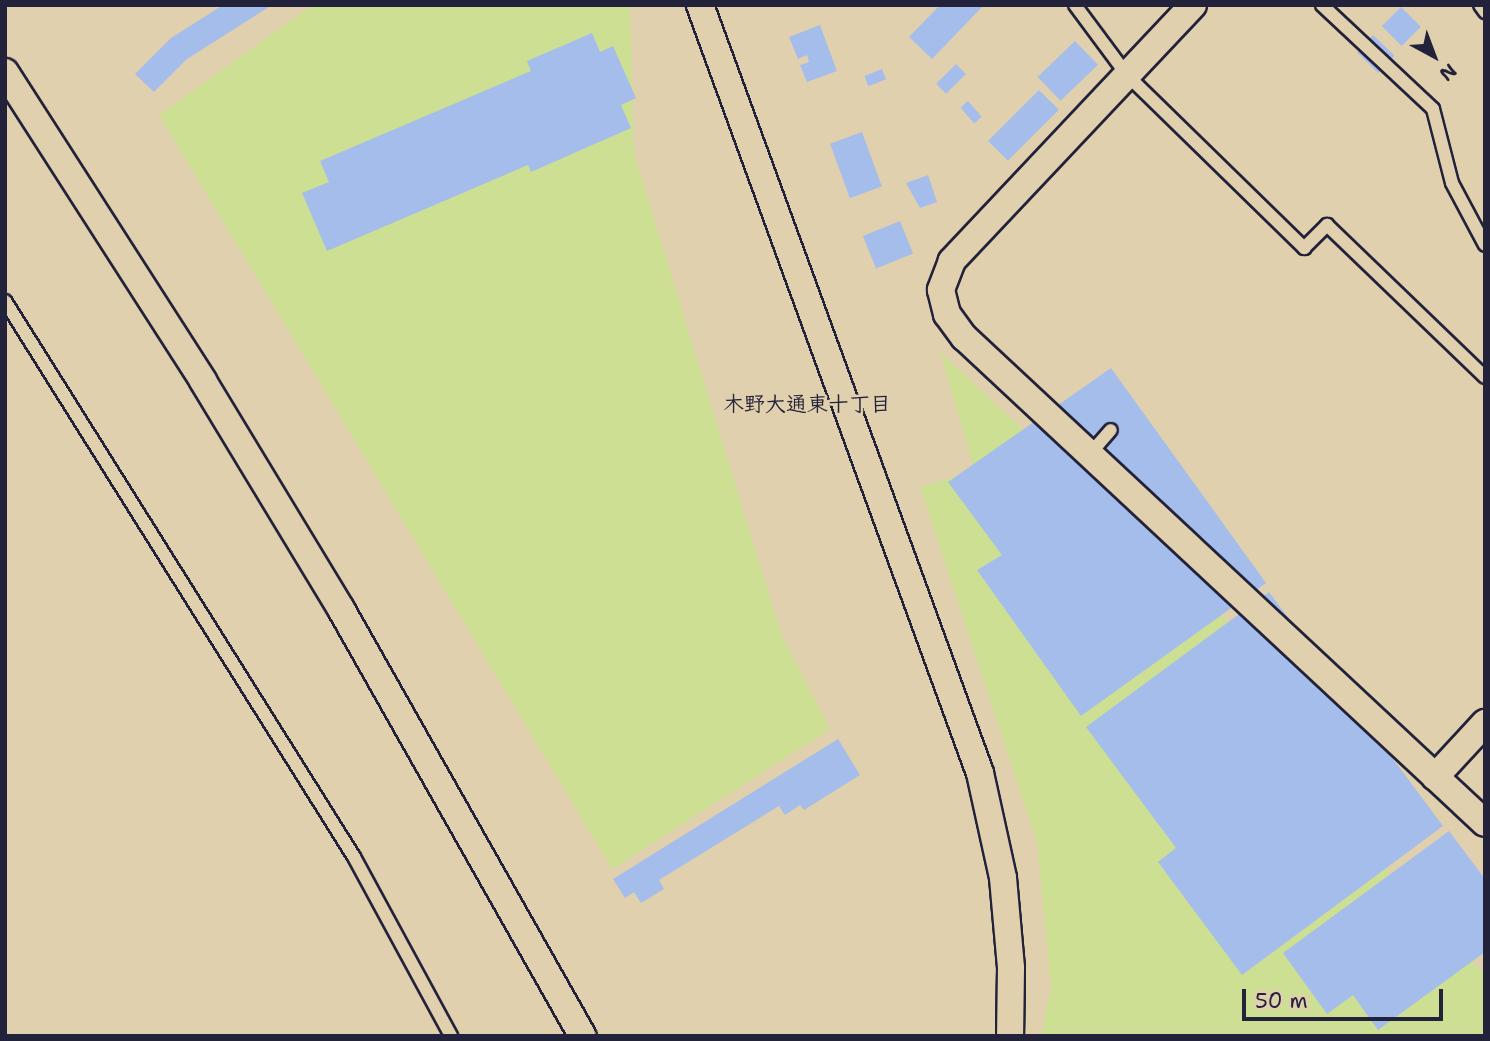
<!DOCTYPE html>
<meta charset="utf-8">
<style>
body{margin:0}
#map{position:relative;width:1490px;height:1041px;overflow:hidden;background:#e1d0ad;font-family:"Shantell Sans","Klee One",sans-serif}
div>[style]{position:absolute}
.green>*{inset:0;background:#ccdf93}
.building>*{inset:0;background:#a5bdea;transform-origin:0 0}
.roads{filter:drop-shadow(2px 0 #22223b) drop-shadow(-2px 0 #22223b) drop-shadow(0 2px #22223b) drop-shadow(0 -2px #22223b)}
.service>*{height:12px;margin:-6px;padding:0 6px;transform-origin:6px;border-radius:6px;background:#e1d0ad}
.minor>*{height:26px;margin:-13px;padding:0 13px;transform-origin:13px;border-radius:13px;background:#e1d0ad}
span{translate:-50% -50%;white-space:nowrap;text-align:center;line-height:1.15;-webkit-text-stroke:5px #e1d0ad;paint-order:stroke}
.neighbourhood-label{font-size:21px;color:#22223b;font-weight:700}
.frame{position:absolute;inset:0;border:7px solid #22223b;pointer-events:none}
.north{position:absolute;left:1399px;top:21px;width:70px;height:70px;-webkit-text-stroke:5px #e1d0ad;paint-order:stroke;rotate:139deg;font-size:19px;font-weight:700;line-height:28px;text-align:center;color:#22223b}
.north::after{content:'';display:block;margin:auto;width:24px;height:32px;background:#22223b;clip-path:polygon(50% 0,100% 100%,50% 72%,0 100%)}
.scale{position:absolute;left:1242px;top:989px;width:201px;height:32px;box-sizing:border-box;border:4px solid #22223b;border-top:0;padding-left:9px;font-size:21px;line-height:24px;white-space:nowrap;color:#22223b;-webkit-text-stroke:5px #e1d0ad;paint-order:stroke}
</style>
<div id="map">
<div class="green">
<i style="clip-path:polygon(312px 5px,630px 5px,634px 153px,781px 634px,830px 729px,612px 869px,159px 115px)"></i>
<i style="clip-path:polygon(940px 352px,1314px 702px,1276px 751px,1485px 975px,1485px 1036px,1041px 1036px,1051px 987px,1037px 842px,920px 487px,975px 471px)"></i>
</div>
<div class="building">
<i style="clip-path:polygon(223px 5px,272px 5px,187px 59px,154px 92px,135px 74px,171px 38px)"></i>
<i style="clip-path:polygon(940px 5px,984px 5px,932px 59px,909px 37px)"></i>
<i style="left:1401px;top:7px;width:28px;height:27px;rotate:45deg"></i>
<i style="clip-path:polygon(820px 25px,837px 71px,807px 82px,800px 65px,809px 62px,807px 55px,798px 59px,789px 37px)"></i>
<i style="clip-path:polygon(592px 33px,600px 52px,613px 46px,636px 98px,621px 105px,631px 128px,531px 172px,528px 165px,327px 251px,302px 193px,329px 182px,320px 161px,531px 71px,527px 61px)"></i>
<i style="left:1373px;top:35px;width:30px;height:9px;rotate:44deg"></i>
<i style="left:1075px;top:41px;width:33px;height:52px;rotate:46deg"></i>
<i style="left:1363px;top:47px;width:29px;height:8px;rotate:44deg"></i>
<i style="left:956px;top:64px;width:14px;height:28px;rotate:45deg"></i>
<i style="left:882px;top:69px;width:11px;height:19px;rotate:68deg"></i>
<i style="left:1039px;top:90px;width:28px;height:72px;rotate:45deg"></i>
<i style="left:968px;top:101px;width:21px;height:10px;rotate:49deg"></i>
<i style="left:862px;top:132px;width:58px;height:34px;rotate:70deg"></i>
<i style="clip-path:polygon(928px 175px,937px 202px,920px 208px,906px 183px)"></i>
<i style="left:900px;top:221px;width:35px;height:40px;rotate:68deg"></i>
<i style="clip-path:polygon(1111px 368px,1266px 583px,1081px 716px,977px 570px,1002px 555px,948px 482px)"></i>
<i style="clip-path:polygon(1269px 592px,1443px 826px,1242px 975px,1158px 862px,1176px 848px,1086px 727px)"></i>
<i style="clip-path:polygon(838px 739px,860px 775px,804px 810px,800px 805px,785px 815px,779px 806px,659px 880px,664px 889px,641px 903px,634px 892px,625px 898px,613px 879px)"></i>
<i style="clip-path:polygon(1449px 831px,1485px 879px,1485px 952px,1378px 1030px,1353px 995px,1327px 1014px,1283px 953px)"></i>
</div>
<div class="roads">
<div class="service">
<i style="left:1075px;top:5px;width:87px;rotate:53.4deg"></i>
<i style="left:1127px;top:75px;width:248px;rotate:44.3deg"></i>
<i style="left:1304px;top:248px;width:33px;rotate:-45deg"></i>
<i style="left:1327px;top:225px;width:219px;rotate:43.9deg"></i>
<i style="left:1322px;top:5px;width:152px;rotate:43.1deg"></i>
<i style="left:1433px;top:109px;width:76px;rotate:75.6deg"></i>
<i style="left:1452px;top:183px;width:70px;rotate:62deg"></i>
<i style="left:1480px;top:5px;width:9px;rotate:54deg"></i>
<i style="left:5px;top:301px;width:656px;rotate:57.88deg"></i>
<i style="left:354px;top:857px;width:204px;rotate:61.5deg"></i>
<i style="left:1089px;top:455px;width:33px;rotate:-49deg"></i>
</div>
<div class="minor">
<i style="left:700px;top:5px;width:817px;rotate:69.97deg"></i>
<i style="left:980px;top:773px;width:107px;rotate:77.6deg"></i>
<i style="left:1003px;top:878px;width:90px;rotate:84.9deg"></i>
<i style="left:1011px;top:968px;width:68px;rotate:90.8deg"></i>
<i style="left:1193px;top:5px;width:352px;rotate:133.3deg"></i>
<i style="left:952px;top:261px;width:31px;rotate:111deg"></i>
<i style="left:941px;top:290px;width:25px;rotate:76deg"></i>
<i style="left:947px;top:314px;width:29px;rotate:54deg"></i>
<i style="left:964px;top:337px;width:712px;rotate:43.01deg"></i>
<i style="left:5px;top:72px;width:367px;rotate:57.3deg"></i>
<i style="left:203px;top:381px;width:267px;rotate:58.8deg"></i>
<i style="left:341px;top:609px;width:491px;rotate:60.5deg"></i>
<i style="left:1435px;top:777px;width:74px;rotate:-47.2deg"></i>
</div>
</div>
<div class="neighbourhood-label">
<span style="left:807px;top:404px">木野大通東十丁目</span>
</div>
<div class="frame"></div>
<div class="north">N</div>
<div class="scale">50 m</div>
</div>
